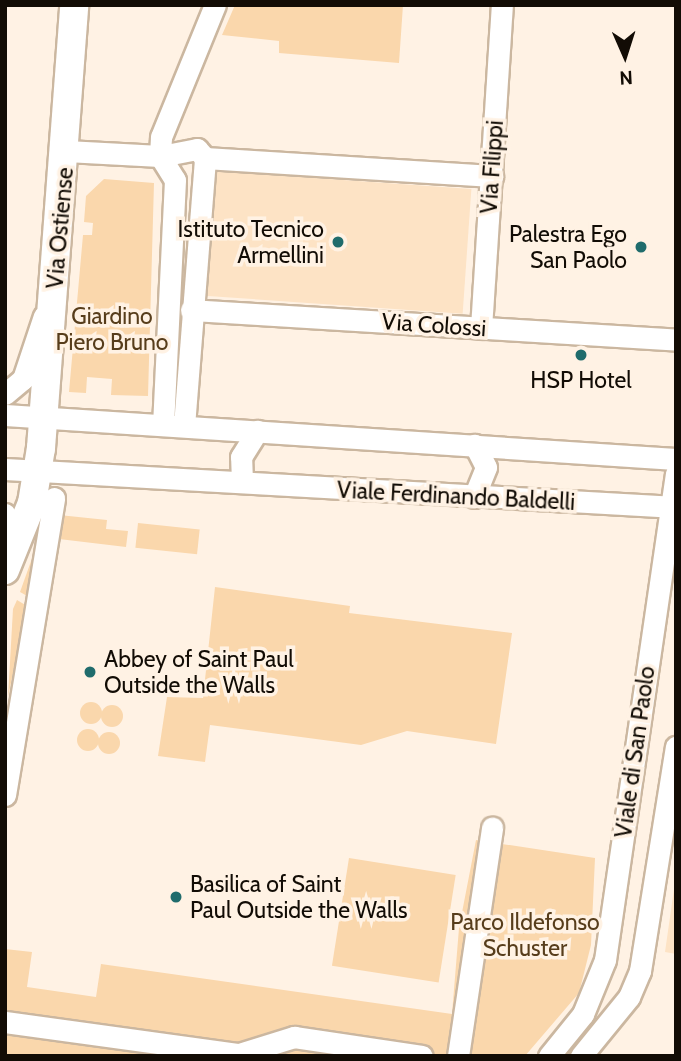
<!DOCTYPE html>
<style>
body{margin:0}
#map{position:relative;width:681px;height:1061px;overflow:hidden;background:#fff2e4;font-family:Cabin,sans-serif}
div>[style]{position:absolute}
.built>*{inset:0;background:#fde3c5;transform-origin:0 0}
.green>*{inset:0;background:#fad7ac;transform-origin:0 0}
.round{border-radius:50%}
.roads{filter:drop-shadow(2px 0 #cbb7a0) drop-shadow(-2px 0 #cbb7a0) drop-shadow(0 2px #cbb7a0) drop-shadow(0 -2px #cbb7a0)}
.minor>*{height:21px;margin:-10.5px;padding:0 10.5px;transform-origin:10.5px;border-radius:10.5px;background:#fff}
.major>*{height:28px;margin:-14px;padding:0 14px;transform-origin:14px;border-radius:14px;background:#fff}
.dots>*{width:19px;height:19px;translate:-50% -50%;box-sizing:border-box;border:4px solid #fff2e4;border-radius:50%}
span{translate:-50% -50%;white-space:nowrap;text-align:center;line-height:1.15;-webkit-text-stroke:7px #fff2e4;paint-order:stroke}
.street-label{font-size:23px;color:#120c05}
.poi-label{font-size:23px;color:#120c05}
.right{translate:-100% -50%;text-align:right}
.left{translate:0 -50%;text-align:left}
.park-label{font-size:23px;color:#573d1b}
.frame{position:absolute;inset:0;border:7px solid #120c05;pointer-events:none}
.north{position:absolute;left:590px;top:21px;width:70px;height:70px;-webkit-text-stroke:5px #fff2e4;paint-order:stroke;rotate:177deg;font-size:19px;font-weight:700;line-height:28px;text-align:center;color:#120c05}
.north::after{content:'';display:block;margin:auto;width:24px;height:32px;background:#120c05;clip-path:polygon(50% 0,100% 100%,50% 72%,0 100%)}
</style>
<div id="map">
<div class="built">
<i style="left:213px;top:171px;width:259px;height:125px;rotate:4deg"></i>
<i style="clip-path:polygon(676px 875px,676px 954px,665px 952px)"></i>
</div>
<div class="green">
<i style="clip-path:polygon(235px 5px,403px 5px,399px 63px,279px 53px,279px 41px,222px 35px)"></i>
<i style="clip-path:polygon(104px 179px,154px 183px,148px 396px,111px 395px,112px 379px,87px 377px,86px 393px,69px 392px,83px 235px,92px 235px,93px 223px,84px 222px,86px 196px)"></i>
<i style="clip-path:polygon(59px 515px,107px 520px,106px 529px,128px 531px,126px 547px,59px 539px)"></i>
<i style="left:138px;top:523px;width:62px;height:25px;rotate:6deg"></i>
<i style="clip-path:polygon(40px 536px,29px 597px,20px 592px)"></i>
<i style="clip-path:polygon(215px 587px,350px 606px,349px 613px,512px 633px,496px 744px,407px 731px,361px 745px,210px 725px,205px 762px,158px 756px,167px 697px,203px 698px)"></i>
<i style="clip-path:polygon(17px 600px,27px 606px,8px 697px,13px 609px)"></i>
<i class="round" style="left:80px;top:702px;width:22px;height:22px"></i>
<i class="round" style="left:101px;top:705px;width:22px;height:22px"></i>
<i class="round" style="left:77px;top:729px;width:22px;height:22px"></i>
<i class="round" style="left:98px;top:732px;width:22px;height:22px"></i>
<i style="clip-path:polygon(476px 840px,595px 858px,591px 945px,579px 993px,525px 1056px,5px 1056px,5px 949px,32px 952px,27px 987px,96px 997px,101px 964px,452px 1014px,459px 928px)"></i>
<i style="left:349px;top:858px;width:108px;height:109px;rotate:9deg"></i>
</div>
<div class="roads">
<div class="minor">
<i style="left:66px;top:151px;width:94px;rotate:3deg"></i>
<i style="left:160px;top:156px;width:28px;rotate:58deg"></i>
<i style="left:175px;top:180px;width:245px;rotate:92.8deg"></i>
<i style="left:205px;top:158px;width:288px;rotate:3.6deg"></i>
<i style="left:205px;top:158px;width:12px;rotate:-132deg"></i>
<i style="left:197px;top:149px;width:38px;rotate:169deg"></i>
<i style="left:160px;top:156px;width:19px;rotate:-87deg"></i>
<i style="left:161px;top:137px;width:143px;rotate:-67.8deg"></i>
<i style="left:191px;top:310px;width:486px;rotate:3.5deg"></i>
<i style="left:481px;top:328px;width:324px;rotate:-86.3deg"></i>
<i style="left:5px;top:394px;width:23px;rotate:-40deg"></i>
<i style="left:23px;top:379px;width:66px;rotate:-71.6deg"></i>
<i style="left:5px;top:415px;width:672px;rotate:3.75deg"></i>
<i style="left:184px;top:426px;width:269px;rotate:-85.5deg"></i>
<i style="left:5px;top:469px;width:672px;rotate:3.24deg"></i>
<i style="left:242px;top:482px;width:25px;rotate:-92deg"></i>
<i style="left:241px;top:457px;width:31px;rotate:-58deg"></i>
<i style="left:474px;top:497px;width:32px;rotate:-68deg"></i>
<i style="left:486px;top:467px;width:25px;rotate:-117deg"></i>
<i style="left:5px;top:514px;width:31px;rotate:69deg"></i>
<i style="left:5px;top:795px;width:301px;rotate:-80.6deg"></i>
<i style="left:5px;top:1022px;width:236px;rotate:7.8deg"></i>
<i style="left:239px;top:1054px;width:58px;rotate:-17.2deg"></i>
<i style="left:294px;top:1037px;width:129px;rotate:8.4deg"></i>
<i style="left:458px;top:1056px;width:231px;rotate:-81.5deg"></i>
<i style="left:549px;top:1056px;width:54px;rotate:-51deg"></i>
<i style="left:583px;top:1014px;width:58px;rotate:-67.8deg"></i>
<i style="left:605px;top:960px;width:492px;rotate:-81.7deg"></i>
<i style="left:581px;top:1056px;width:76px;rotate:-50.9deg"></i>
<i style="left:629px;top:997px;width:28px;rotate:-67deg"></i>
<i style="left:640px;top:971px;width:227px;rotate:-80.9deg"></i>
</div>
<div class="major">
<i style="left:5px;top:570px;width:72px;rotate:-68.1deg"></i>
<i style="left:32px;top:503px;width:56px;rotate:-80.7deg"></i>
<i style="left:41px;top:448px;width:444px;rotate:-85.7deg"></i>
</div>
</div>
<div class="dots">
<i style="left:338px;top:242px;background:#206c6c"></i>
<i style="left:641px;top:247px;background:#206c6c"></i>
<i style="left:581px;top:355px;background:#206c6c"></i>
<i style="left:90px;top:672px;background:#206c6c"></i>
<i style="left:176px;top:897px;background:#206c6c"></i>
</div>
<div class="street-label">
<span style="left:492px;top:167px;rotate:-86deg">Via Filippi</span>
<span style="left:60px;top:228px;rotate:-85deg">Via Ostiense</span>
<span style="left:434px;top:325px;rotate:4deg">Via Colossi</span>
<span style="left:456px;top:496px;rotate:3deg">Viale Ferdinando Baldelli</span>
<span style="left:635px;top:752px;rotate:-82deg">Viale di San Paolo</span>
</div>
<div class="poi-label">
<span class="right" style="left:324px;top:242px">Istituto Tecnico<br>Armellini</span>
<span class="right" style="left:627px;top:247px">Palestra Ego<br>San Paolo</span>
<span style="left:581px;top:380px">HSP Hotel</span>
<span class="left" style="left:104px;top:672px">Abbey of Saint Paul<br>Outside the Walls</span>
<span class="left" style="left:190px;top:897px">Basilica of Saint<br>Paul Outside the Walls</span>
</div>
<div class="park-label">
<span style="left:112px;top:329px">Giardino<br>Piero Bruno</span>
<span style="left:525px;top:935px">Parco Ildefonso<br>Schuster</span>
</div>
<div class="frame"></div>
<div class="north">N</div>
</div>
